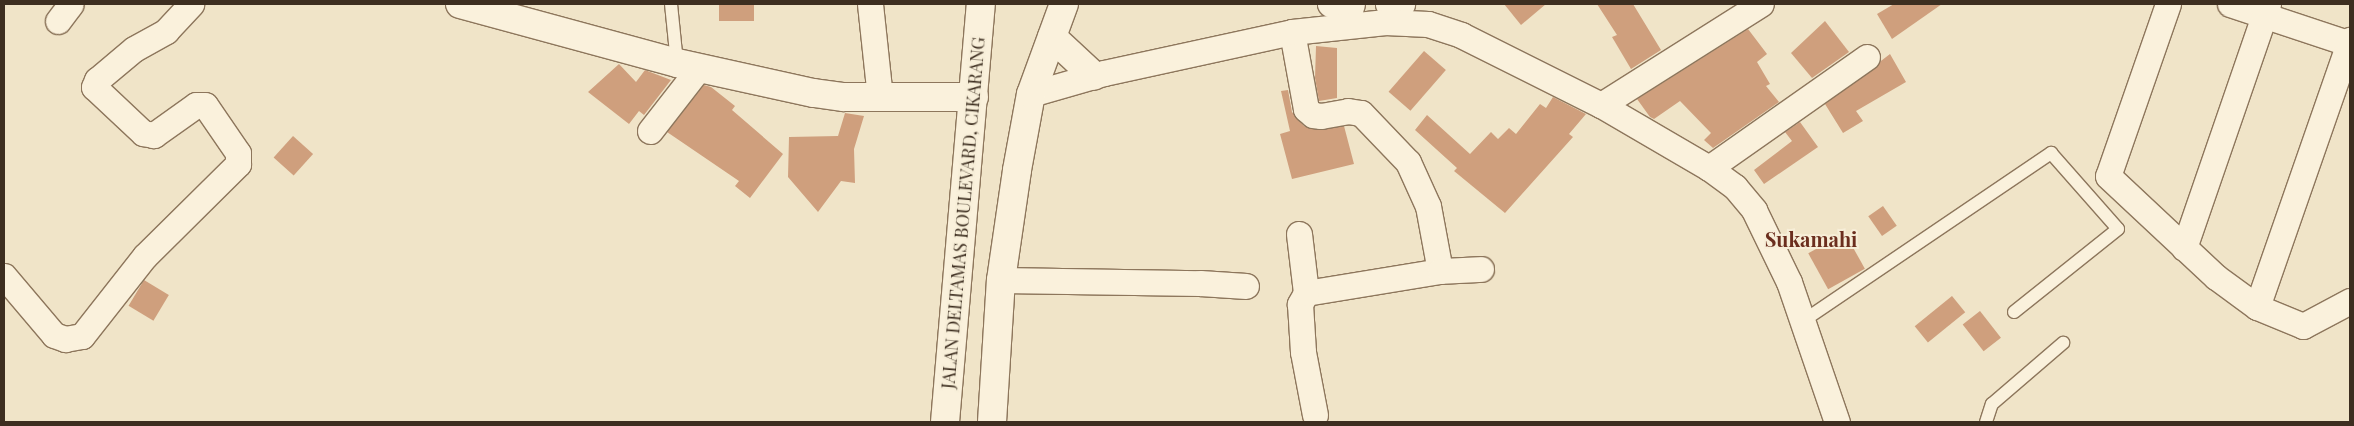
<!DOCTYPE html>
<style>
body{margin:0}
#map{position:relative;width:2354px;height:426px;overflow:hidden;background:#f0e4c8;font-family:"Playfair Display",serif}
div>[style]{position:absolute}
.building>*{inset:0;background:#cf9f7d;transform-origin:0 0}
.roads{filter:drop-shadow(1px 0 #8d765c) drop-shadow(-1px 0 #8d765c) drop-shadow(0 1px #8d765c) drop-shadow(0 -1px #8d765c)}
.lane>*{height:12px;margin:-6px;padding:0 6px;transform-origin:6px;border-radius:6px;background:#faf1dc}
.street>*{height:25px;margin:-12.5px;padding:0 12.5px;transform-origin:12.5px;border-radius:12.5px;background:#faf1dc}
.secondary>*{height:28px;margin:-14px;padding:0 14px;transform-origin:14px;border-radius:14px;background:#faf1dc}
span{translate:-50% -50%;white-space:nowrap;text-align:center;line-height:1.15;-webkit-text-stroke:4px #f7eed8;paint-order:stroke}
.street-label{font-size:18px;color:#3d2e20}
.quarter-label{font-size:20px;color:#6b2e1e;font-weight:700}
.frame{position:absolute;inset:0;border:5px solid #3d2e20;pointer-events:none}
</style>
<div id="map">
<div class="building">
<i style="left:719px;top:4px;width:35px;height:17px"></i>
<i style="clip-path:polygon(1504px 4px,1546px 4px,1521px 25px)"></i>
<i style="clip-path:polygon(1597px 4px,1633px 4px,1661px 50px,1631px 69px,1612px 37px,1617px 35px)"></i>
<i style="clip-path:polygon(1894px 4px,1942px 4px,1892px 39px,1877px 14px)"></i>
<i style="clip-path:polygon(1825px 21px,1849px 52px,1812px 78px,1791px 53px)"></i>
<i style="clip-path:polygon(1748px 29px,1767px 54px,1757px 62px,1770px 84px,1766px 86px,1779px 102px,1713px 148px,1704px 140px,1711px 133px,1680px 101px,1654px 119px,1650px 117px,1637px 99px)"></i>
<i style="clip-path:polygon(1316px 46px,1337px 48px,1337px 98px,1319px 101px,1315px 78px)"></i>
<i style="left:1424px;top:51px;width:29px;height:54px;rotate:41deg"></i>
<i style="clip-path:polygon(1890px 54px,1906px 82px,1856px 111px,1863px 121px,1843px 133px,1825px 104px)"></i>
<i style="clip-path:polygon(619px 64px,636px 82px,645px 70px,671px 80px,644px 115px,639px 111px,629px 124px,588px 92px)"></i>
<i style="clip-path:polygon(704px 85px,711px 87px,735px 106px,732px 110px,783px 154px,750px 198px,735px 186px,739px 181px,667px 132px)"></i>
<i style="clip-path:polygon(1288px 90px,1292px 112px,1304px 126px,1320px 130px,1344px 126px,1354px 164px,1292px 179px,1280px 134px,1290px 131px,1281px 91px)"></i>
<i style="clip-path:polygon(1553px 97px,1586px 114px,1569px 134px,1573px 137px,1505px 213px,1454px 171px,1457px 168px,1415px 130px,1427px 115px,1470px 154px,1491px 132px,1498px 139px,1509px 128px,1516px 134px,1540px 104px,1546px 108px)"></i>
<i style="clip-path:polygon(845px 113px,864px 116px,854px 149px,855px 183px,841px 181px,818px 212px,788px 177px,789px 137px,838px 136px)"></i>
<i style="clip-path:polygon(1800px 122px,1818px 147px,1764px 184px,1754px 170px,1792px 141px,1785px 132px)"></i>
<i style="left:293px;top:136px;width:27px;height:29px;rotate:42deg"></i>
<i style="left:1883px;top:206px;width:24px;height:18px;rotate:55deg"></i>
<i style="left:1845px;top:233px;width:41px;height:42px;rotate:61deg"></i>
<i style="left:144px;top:280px;width:29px;height:30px;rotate:31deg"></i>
<i style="left:1952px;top:296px;width:21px;height:48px;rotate:51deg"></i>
<i style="left:1980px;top:311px;width:34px;height:22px;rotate:52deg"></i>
</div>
<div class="roads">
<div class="lane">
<i style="left:671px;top:4px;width:59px;rotate:84.2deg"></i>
<i style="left:1803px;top:321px;width:300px;rotate:-34.1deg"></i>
<i style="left:2051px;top:153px;width:101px;rotate:48.6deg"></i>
<i style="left:2118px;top:229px;width:133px;rotate:141.4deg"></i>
<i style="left:1986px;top:422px;width:19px;rotate:-72deg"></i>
<i style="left:1992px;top:404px;width:94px;rotate:-40.7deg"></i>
</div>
<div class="street">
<i style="left:870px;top:4px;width:94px;rotate:83.9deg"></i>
<i style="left:1330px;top:4px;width:21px;rotate:17deg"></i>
<i style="left:1350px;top:10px;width:6px;rotate:-72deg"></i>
<i style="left:1388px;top:4px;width:9px;rotate:18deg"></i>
<i style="left:1397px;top:7px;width:6px;rotate:-31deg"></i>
<i style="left:2168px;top:4px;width:182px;rotate:109.2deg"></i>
<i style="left:2108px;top:176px;width:148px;rotate:43.1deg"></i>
<i style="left:2216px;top:277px;width:51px;rotate:36.2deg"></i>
<i style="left:2257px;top:307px;width:50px;rotate:22.4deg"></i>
<i style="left:2303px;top:326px;width:53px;rotate:-28deg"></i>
<i style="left:2230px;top:4px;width:126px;rotate:18.4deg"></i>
<i style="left:58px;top:21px;width:21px;rotate:-53deg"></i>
<i style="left:1292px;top:32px;width:78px;rotate:79.7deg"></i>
<i style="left:1306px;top:109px;width:9px;rotate:41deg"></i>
<i style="left:1313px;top:115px;width:8px;rotate:7deg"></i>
<i style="left:1321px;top:116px;width:27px;rotate:-10deg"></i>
<i style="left:1348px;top:111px;width:13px;rotate:9deg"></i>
<i style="left:1361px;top:113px;width:68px;rotate:46.2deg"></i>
<i style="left:1408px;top:162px;width:48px;rotate:65.6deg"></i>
<i style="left:1428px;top:206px;width:66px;rotate:79.5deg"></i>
<i style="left:1440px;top:271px;width:136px;rotate:170.7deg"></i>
<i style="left:1306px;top:293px;width:13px;rotate:119deg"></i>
<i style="left:1300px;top:304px;width:48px;rotate:86.4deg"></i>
<i style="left:1303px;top:352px;width:64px;rotate:79.2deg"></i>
<i style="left:1031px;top:94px;width:76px;rotate:-16deg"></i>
<i style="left:1104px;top:73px;width:192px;rotate:-12.3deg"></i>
<i style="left:1292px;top:32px;width:94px;rotate:-6.1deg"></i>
<i style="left:1385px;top:22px;width:43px;rotate:2.7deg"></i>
<i style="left:1428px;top:24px;width:35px;rotate:18deg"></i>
<i style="left:1461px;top:35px;width:157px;rotate:26.6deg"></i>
<i style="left:1601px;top:105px;width:125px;rotate:30.3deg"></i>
<i style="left:1709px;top:168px;width:32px;rotate:36deg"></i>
<i style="left:1735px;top:187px;width:30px;rotate:50deg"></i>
<i style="left:1754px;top:210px;width:80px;rotate:64.1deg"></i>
<i style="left:1789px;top:282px;width:148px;rotate:71.1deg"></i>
<i style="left:1601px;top:105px;width:189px;rotate:-32.3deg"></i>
<i style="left:650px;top:131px;width:80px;rotate:-52.1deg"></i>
<i style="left:1709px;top:168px;width:193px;rotate:-35.1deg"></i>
<i style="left:1299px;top:234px;width:59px;rotate:83.2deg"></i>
<i style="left:2184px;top:248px;width:258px;rotate:-71deg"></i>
<i style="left:1440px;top:271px;width:41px;rotate:-2.8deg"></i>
<i style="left:4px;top:276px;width:77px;rotate:49.7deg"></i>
<i style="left:54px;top:335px;width:12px;rotate:20deg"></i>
<i style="left:65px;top:339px;width:17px;rotate:-10deg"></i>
<i style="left:82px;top:336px;width:102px;rotate:-51.8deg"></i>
<i style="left:145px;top:256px;width:131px;rotate:-44.7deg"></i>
<i style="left:238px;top:164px;width:11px;rotate:-90deg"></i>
<i style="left:238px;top:153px;width:58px;rotate:-124.5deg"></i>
<i style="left:205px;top:105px;width:9px;rotate:180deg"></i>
<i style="left:196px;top:105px;width:52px;rotate:144.5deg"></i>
<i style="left:154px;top:135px;width:11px;rotate:-170deg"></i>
<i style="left:143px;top:133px;width:67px;rotate:-136.8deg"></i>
<i style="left:94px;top:87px;width:8px;rotate:-67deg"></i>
<i style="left:97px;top:80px;width:48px;rotate:-40deg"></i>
<i style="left:134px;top:49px;width:37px;rotate:-29deg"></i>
<i style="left:166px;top:31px;width:37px;rotate:-47deg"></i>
<i style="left:1001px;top:280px;width:199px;rotate:0.9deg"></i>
<i style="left:1200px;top:283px;width:46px;rotate:3.7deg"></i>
<i style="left:2257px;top:307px;width:283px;rotate:-70.8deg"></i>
</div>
<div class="secondary">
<i style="left:460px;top:4px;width:225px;rotate:15.2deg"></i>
<i style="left:677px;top:63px;width:140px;rotate:12.4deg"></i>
<i style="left:814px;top:93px;width:30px;rotate:8deg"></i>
<i style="left:844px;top:97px;width:130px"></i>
<i style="left:1052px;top:37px;width:57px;rotate:42.9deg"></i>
<i style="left:945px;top:422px;width:420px;rotate:-85.1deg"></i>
<i style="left:992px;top:422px;width:142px;rotate:-86.4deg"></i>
<i style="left:1001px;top:280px;width:111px;rotate:-81.7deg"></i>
<i style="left:1017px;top:170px;width:77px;rotate:-79.6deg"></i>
<i style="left:1031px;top:94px;width:96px;rotate:-69.9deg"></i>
</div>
</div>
<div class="street-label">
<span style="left:963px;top:213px;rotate:-85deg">JALAN DELTAMAS BOULEVARD, CIKARANG</span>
</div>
<div class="quarter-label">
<span style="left:1811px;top:238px">Sukamahi</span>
</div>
<div class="frame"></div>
</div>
